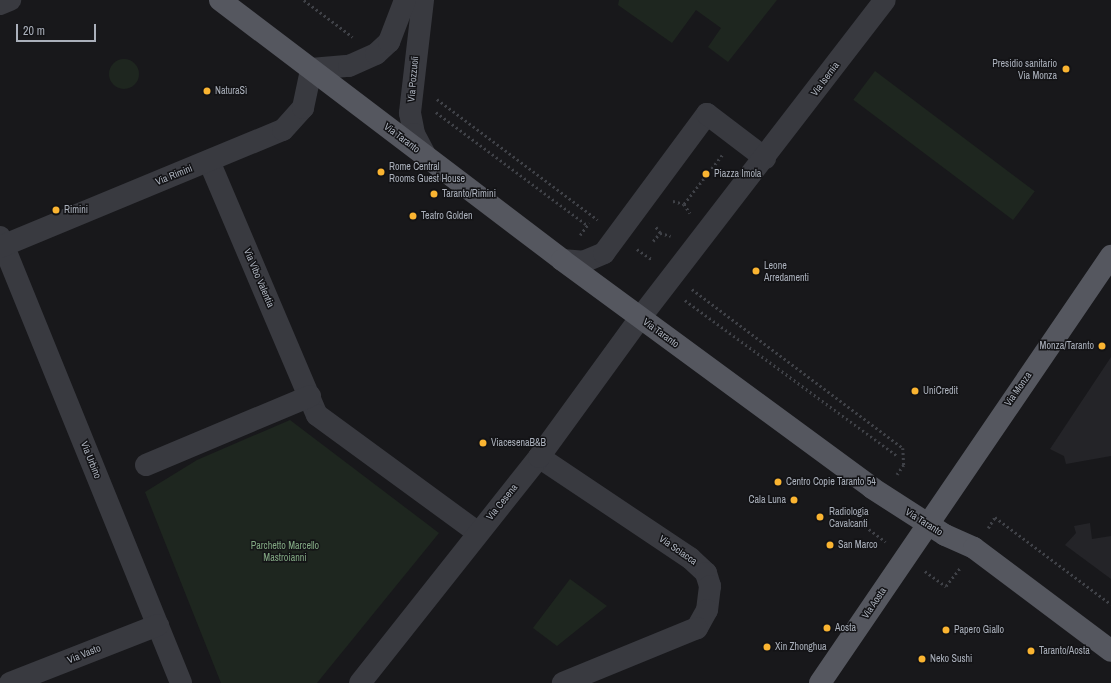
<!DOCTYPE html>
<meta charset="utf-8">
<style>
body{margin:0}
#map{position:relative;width:1111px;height:683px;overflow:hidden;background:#18181b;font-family:"Archivo Narrow",sans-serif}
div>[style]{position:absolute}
.built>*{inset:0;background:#242428}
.green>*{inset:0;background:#1e261f;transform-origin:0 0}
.round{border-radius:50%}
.path>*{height:2.5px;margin-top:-1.25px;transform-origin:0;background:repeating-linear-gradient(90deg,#3f4147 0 2px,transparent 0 5px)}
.minor>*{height:22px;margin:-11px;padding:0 11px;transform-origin:11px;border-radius:11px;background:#393a40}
.major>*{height:22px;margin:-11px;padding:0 11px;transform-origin:11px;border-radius:11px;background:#55575f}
.dots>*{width:11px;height:11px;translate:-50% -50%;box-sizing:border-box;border:2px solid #131316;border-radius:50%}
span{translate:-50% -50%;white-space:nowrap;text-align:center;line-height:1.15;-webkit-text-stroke:3px #131316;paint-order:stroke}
.poi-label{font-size:10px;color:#aab0bb}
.right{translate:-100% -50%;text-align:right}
.left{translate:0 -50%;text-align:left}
.street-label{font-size:10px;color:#aab0bb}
.park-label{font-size:10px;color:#81a782}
.scale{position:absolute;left:16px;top:24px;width:80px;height:18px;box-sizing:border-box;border:2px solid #aab0bb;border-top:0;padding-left:5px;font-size:12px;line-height:14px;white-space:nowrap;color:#aab0bb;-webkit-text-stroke:3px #131316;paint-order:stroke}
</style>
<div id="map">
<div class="built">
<i style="clip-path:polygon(1111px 357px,1111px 456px,1066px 464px,1064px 456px,1050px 449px)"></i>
<i style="clip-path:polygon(1090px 523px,1092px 539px,1111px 536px,1111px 579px,1065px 545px,1076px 533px,1074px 526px)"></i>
</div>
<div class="green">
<i style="clip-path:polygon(619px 0,777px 0,728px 62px,708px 47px,721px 28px,696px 10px,672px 43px,618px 5px)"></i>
<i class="round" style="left:109px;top:59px;width:30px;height:30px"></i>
<i style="left:875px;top:71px;width:200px;height:36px;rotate:37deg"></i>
<i style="clip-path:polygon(290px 420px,439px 533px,317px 683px,221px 683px,145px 492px,197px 460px)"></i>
<i style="clip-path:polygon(570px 579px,607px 606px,557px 646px,533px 628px)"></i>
</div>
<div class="path">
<i style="left:304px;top:0;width:61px;rotate:37.1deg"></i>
<i style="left:437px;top:99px;width:201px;rotate:36.9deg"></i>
<i style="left:436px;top:112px;width:189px;rotate:36.8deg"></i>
<i style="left:673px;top:201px;width:11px;rotate:15deg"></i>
<i style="left:684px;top:204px;width:11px;rotate:56deg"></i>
<i style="left:684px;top:204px;width:62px;rotate:-52.2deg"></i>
<i style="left:660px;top:233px;width:11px;rotate:15deg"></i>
<i style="left:580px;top:235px;width:15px;rotate:-53deg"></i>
<i style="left:653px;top:241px;width:11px;rotate:-49deg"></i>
<i style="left:660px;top:233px;width:9px;rotate:-126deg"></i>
<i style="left:637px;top:249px;width:19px;rotate:35deg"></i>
<i style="left:692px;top:289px;width:264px;rotate:37deg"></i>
<i style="left:903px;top:448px;width:17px;rotate:87deg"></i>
<i style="left:904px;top:465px;width:12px;rotate:125deg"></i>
<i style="left:685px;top:300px;width:263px;rotate:36.3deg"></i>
<i style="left:868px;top:514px;width:11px;rotate:128deg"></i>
<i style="left:861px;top:523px;width:31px;rotate:37deg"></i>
<i style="left:988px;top:528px;width:13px;rotate:-58deg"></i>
<i style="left:995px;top:517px;width:145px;rotate:36.9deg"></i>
<i style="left:925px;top:571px;width:26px;rotate:36deg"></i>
<i style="left:946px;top:586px;width:23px;rotate:-52deg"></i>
</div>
<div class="minor">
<i style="left:423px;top:0;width:114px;rotate:96.6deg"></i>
<i style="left:410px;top:113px;width:21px;rotate:79deg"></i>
<i style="left:414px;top:134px;width:24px;rotate:62deg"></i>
<i style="left:0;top:4px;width:11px;rotate:-22deg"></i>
<i style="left:209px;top:161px;width:276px;rotate:67deg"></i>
<i style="left:317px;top:415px;width:198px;rotate:36.2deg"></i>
<i style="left:0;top:237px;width:481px;rotate:67.9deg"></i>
<i style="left:0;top:247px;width:306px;rotate:-22.5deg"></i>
<i style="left:283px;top:130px;width:30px;rotate:-48deg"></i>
<i style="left:303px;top:108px;width:40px;rotate:-78deg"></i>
<i style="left:311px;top:69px;width:38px;rotate:-5deg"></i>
<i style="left:349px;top:66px;width:30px;rotate:-24deg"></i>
<i style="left:376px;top:54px;width:18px;rotate:-43deg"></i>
<i style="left:389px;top:42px;width:45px;rotate:-69.1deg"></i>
<i style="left:562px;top:260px;width:21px;rotate:5deg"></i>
<i style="left:583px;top:262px;width:23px;rotate:-23deg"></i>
<i style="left:604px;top:253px;width:173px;rotate:-53.5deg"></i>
<i style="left:707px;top:114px;width:73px;rotate:37.2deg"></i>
<i style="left:539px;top:457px;width:182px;rotate:33.8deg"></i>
<i style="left:690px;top:558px;width:22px;rotate:43deg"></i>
<i style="left:706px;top:573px;width:14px;rotate:73deg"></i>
<i style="left:710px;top:586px;width:24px;rotate:97deg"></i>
<i style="left:707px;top:610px;width:21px;rotate:119deg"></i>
<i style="left:697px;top:628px;width:145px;rotate:157.7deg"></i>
<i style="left:146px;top:465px;width:178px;rotate:-22.8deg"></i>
<i style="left:10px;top:683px;width:159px;rotate:-21.4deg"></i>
<i style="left:360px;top:683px;width:288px;rotate:-51.6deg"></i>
<i style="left:539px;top:457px;width:172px;rotate:-54deg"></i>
<i style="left:640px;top:318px;width:401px;rotate:-52.4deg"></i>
</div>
<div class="major">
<i style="left:220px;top:0;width:430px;rotate:37.2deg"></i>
<i style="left:562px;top:260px;width:385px;rotate:36.3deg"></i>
<i style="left:872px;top:488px;width:87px;rotate:32.8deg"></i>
<i style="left:945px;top:535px;width:32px;rotate:24deg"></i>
<i style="left:974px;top:548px;width:171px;rotate:36.9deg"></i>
<i style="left:820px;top:683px;width:517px;rotate:-55.73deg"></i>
</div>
<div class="dots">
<i style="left:1066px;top:69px;background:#fab431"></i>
<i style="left:207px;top:91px;background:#fab431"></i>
<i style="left:381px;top:172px;background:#fab431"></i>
<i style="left:706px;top:174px;background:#fab431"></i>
<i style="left:434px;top:194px;background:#fab431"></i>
<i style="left:56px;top:210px;background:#fab431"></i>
<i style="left:413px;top:216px;background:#fab431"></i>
<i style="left:756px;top:271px;background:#fab431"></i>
<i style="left:1102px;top:346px;background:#fab431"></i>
<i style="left:915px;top:391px;background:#fab431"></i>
<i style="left:483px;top:443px;background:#fab431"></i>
<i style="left:778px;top:482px;background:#fab431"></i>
<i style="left:794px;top:500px;background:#fab431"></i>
<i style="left:820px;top:517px;background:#fab431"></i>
<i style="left:830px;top:545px;background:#fab431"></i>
<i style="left:827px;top:628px;background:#fab431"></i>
<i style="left:946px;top:630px;background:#fab431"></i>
<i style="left:767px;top:647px;background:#fab431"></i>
<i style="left:1031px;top:651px;background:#fab431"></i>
<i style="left:922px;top:659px;background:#fab431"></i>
</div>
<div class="poi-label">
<span class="right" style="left:1057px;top:69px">Presidio sanitario<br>Via Monza</span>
<span class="left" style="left:215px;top:91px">NaturaSì</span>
<span class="left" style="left:389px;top:172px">Rome Central<br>Rooms Guest House</span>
<span class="left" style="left:714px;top:174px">Piazza Imola</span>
<span class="left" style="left:442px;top:194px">Taranto/Rimini</span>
<span class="left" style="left:64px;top:210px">Rimini</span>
<span class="left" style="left:421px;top:216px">Teatro Golden</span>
<span class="left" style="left:764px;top:271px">Leone<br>Arredamenti</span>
<span class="right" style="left:1094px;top:346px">Monza/Taranto</span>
<span class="left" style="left:923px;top:391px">UniCredit</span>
<span class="left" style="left:491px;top:443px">ViacesenaB&amp;B</span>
<span class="left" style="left:786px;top:482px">Centro Copie Taranto 54</span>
<span class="right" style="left:786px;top:500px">Cala Luna</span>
<span class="left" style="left:829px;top:517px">Radiologia<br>Cavalcanti</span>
<span class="left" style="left:838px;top:545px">San Marco</span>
<span class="left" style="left:835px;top:628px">Aosta</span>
<span class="left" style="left:954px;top:630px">Papero Giallo</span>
<span class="left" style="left:775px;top:647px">Xin Zhonghua</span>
<span class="left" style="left:1039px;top:651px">Taranto/Aosta</span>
<span class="left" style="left:930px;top:659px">Neko Sushi</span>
</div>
<div class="street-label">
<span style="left:413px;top:79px;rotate:-85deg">Via Pozzuoli</span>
<span style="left:825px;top:79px;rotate:-53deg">Via Isernia</span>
<span style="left:402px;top:138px;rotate:37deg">Via Taranto</span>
<span style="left:174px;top:175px;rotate:-22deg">Via Rimini</span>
<span style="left:259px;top:278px;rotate:67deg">Via Vibo Valentia</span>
<span style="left:661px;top:333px;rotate:36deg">Via Taranto</span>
<span style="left:1018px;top:389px;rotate:-55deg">Via Monza</span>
<span style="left:91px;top:460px;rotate:68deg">Via Urbino</span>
<span style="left:502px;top:502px;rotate:-51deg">Via Cesena</span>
<span style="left:924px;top:522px;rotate:32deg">Via Taranto</span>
<span style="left:678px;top:550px;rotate:35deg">Via Sciacca</span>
<span style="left:874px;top:603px;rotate:-56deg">Via Aosta</span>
<span style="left:84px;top:654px;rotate:-22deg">Via Vasto</span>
</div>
<div class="park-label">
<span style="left:285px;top:551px">Parchetto Marcello<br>Mastroianni</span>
</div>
<div class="scale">20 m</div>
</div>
